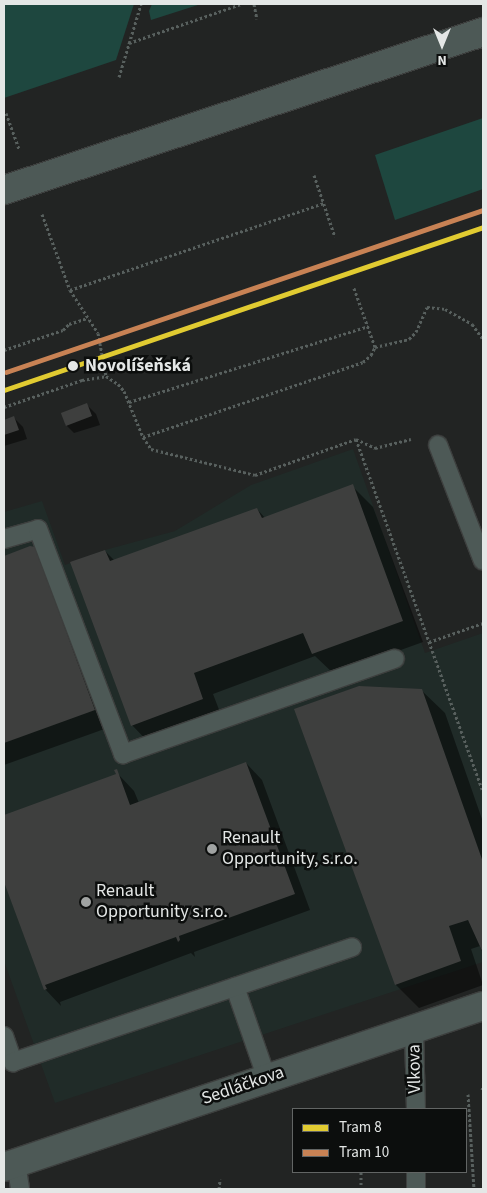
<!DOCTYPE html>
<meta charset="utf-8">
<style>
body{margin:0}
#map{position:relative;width:487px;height:1193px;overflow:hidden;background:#222423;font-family:"Source Sans 3",sans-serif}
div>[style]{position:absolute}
.built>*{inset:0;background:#202b28}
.green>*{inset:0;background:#1e473f}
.shadow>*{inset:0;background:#0007}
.building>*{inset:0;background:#3e3f3e;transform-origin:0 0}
.path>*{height:3px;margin-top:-1.5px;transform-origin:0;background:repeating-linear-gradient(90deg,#58605e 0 2.5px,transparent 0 5px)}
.roads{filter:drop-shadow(1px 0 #3d3f3e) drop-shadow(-1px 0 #3d3f3e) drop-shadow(0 1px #3d3f3e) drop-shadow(0 -1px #3d3f3e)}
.service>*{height:18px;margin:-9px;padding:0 9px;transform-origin:9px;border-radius:9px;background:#4d5956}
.minor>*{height:28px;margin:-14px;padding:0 14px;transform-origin:14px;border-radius:14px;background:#4d5956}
.tertiary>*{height:28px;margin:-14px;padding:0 14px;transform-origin:14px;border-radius:14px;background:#4d5956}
.tram-1>*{height:5px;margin:-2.5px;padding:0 2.5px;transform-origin:2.5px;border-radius:2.5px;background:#e1cb31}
.tram-2>*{height:5px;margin:-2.5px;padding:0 2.5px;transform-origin:2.5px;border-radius:2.5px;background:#c88254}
.dots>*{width:14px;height:14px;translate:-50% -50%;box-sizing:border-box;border:2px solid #0c0e0d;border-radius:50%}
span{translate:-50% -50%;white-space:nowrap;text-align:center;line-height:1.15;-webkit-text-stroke:5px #0c0e0d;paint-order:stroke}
.stop-label{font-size:18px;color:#e4e7e6;font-weight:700}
.left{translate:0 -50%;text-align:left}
.poi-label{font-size:18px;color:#e4e7e6}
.street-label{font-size:18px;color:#e4e7e6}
.frame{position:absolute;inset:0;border:5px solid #e4e7e6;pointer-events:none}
.legend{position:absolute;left:292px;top:1108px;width:175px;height:65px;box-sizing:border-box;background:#0c0e0d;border:1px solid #626564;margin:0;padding:6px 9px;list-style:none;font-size:15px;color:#e4e7e6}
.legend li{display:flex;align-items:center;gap:10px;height:25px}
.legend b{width:25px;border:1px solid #626564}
.north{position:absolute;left:417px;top:20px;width:50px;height:50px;-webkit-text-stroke:4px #0c0e0d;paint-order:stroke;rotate:180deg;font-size:14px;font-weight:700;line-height:20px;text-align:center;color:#e4e7e6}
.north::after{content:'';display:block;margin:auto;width:18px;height:22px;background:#e4e7e6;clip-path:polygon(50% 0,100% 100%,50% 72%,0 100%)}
</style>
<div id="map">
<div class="built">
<i style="clip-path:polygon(353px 449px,425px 653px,483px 633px,483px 962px,55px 1103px,4px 961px,4px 512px,42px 501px,65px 565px,105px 550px,175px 531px,251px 485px)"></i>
</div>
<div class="green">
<i style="clip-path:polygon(4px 4px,134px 4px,116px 60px,4px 98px)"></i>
<i style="clip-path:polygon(152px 4px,201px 4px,151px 20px,149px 11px)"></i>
<i style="clip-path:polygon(483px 118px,483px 189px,395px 220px,375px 155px)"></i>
</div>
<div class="shadow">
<i style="clip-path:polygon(87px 405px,96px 414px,100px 425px,74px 433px,65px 424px)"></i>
<i style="clip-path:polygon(14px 418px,23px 427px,27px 439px,4px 446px,4px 421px)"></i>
<i style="clip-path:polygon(352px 486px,373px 507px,423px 642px,334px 674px,315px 656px,213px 694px,223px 720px,152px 746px,132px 725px,105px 551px,115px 561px,257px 509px,265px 518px)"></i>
<i style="clip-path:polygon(30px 548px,35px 548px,51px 565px,110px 727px,4px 765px,4px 557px)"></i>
<i style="clip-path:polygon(421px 690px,445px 713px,483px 822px,483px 954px,480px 946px,471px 949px,483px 985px,419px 1008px,396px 985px)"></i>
<i style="clip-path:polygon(246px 763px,262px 780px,310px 910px,194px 952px,195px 957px,191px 953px,60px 1002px,61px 1006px,45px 989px,4px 879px,4px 816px,118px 774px,134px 791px,139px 803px)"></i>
</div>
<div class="building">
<i style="left:87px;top:403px;width:14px;height:28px;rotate:69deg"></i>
<i style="clip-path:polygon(14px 416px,19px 430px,4px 435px,4px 420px)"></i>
<i style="clip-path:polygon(353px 484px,403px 621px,312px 654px,303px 633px,194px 673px,203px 699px,131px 726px,70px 562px,105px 550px,110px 561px,257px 508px,262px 518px)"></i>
<i style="clip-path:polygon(30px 546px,35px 547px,95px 710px,4px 743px,4px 556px)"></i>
<i style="clip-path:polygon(359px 686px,422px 689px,483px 862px,483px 953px,468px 920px,449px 926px,461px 961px,395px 985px,294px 709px)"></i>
<i style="clip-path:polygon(246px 762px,295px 894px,179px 936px,180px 940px,178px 942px,176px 937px,45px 985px,47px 989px,44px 990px,4px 882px,4px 815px,116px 774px,114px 770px,117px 769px,130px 805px)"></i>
</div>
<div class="path">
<i style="left:254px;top:4px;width:15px;rotate:79deg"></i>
<i style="left:129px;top:43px;width:119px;rotate:-19.2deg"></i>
<i style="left:119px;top:77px;width:76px;rotate:-73.2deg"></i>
<i style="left:6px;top:113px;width:38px;rotate:70deg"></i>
<i style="left:314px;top:175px;width:65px;rotate:71.3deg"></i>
<i style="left:42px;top:214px;width:81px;rotate:69.8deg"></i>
<i style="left:70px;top:290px;width:51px;rotate:56.9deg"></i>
<i style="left:98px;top:333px;width:44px;rotate:79.5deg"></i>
<i style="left:106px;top:376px;width:14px;rotate:34deg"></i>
<i style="left:118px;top:384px;width:9px;rotate:49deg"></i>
<i style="left:124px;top:391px;width:50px;rotate:67.6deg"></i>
<i style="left:143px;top:437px;width:14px;rotate:56deg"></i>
<i style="left:151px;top:449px;width:107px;rotate:14deg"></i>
<i style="left:255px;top:475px;width:107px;rotate:-19.6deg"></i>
<i style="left:356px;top:439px;width:375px;rotate:70.2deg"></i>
<i style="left:70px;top:290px;width:268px;rotate:-18.9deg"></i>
<i style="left:375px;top:347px;width:35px;rotate:-13deg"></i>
<i style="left:409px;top:339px;width:10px;rotate:-45deg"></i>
<i style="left:416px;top:332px;width:27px;rotate:-66deg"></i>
<i style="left:427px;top:307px;width:18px;rotate:6deg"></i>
<i style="left:445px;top:309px;width:31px;rotate:29deg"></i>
<i style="left:472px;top:324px;width:19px;rotate:54deg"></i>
<i style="left:4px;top:350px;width:62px;rotate:-18.7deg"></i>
<i style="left:63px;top:330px;width:8px;rotate:-45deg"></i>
<i style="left:69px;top:324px;width:20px;rotate:-18deg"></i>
<i style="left:129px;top:402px;width:251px;rotate:-17.6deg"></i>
<i style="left:4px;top:407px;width:83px;rotate:-19.1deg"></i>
<i style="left:82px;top:380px;width:24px;rotate:-9deg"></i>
<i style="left:143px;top:437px;width:232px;rotate:-18.8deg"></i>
<i style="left:363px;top:362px;width:11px;rotate:-41deg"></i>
<i style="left:371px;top:355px;width:9px;rotate:-63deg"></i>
<i style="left:375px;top:347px;width:63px;rotate:-109.6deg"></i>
<i style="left:356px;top:439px;width:21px;rotate:25deg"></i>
<i style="left:375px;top:448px;width:37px;rotate:-14deg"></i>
<i style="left:429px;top:642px;width:57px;rotate:-19.4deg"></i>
<i style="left:482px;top:1090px;width:4px;rotate:-76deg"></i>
<i style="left:468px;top:1094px;width:95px;rotate:86.4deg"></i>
<i style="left:361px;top:1172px;width:17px;rotate:90deg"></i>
<i style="left:219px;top:1189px;width:10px;rotate:-84deg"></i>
</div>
<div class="roads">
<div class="service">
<i style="left:438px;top:445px;width:124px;rotate:68.8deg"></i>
<i style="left:4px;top:539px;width:35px;rotate:-16deg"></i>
<i style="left:38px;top:529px;width:241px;rotate:69.3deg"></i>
<i style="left:123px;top:754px;width:288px;rotate:-19.3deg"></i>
<i style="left:235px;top:987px;width:97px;rotate:70.8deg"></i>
<i style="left:414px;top:1029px;width:80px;rotate:88.6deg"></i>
<i style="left:4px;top:1036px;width:28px;rotate:71deg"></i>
<i style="left:13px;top:1062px;width:358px;rotate:-18.7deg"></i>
<i style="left:16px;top:1163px;width:26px;rotate:81deg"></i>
<i style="left:416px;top:1172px;width:17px;rotate:90deg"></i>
</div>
<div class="minor">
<i style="left:4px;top:1167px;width:505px;rotate:-18.58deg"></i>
</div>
<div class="tertiary">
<i style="left:4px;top:190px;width:504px;rotate:-18.26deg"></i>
</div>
</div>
<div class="tram-1">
<i style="left:4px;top:390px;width:506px;rotate:-18.79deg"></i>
</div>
<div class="tram-2">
<i style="left:6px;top:372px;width:504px;rotate:-18.76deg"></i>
</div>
<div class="dots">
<i style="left:73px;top:366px;background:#e4e7e6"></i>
<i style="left:212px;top:849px;background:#a0a3a2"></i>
<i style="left:86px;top:902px;background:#a0a3a2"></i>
</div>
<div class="stop-label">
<span class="left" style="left:85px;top:366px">Novolíšeňská</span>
</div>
<div class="poi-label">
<span class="left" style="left:222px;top:849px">Renault<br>Opportunity, s.r.o.</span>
<span class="left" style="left:96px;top:902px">Renault<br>Opportunity s.r.o.</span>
</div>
<div class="street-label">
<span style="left:415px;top:1069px;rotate:-91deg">Vlkova</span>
<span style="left:243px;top:1086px;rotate:-19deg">Sedláčkova</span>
</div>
<div class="frame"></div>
<ul class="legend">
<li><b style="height:6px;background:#e1cb31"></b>Tram 8</li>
<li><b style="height:6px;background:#c88254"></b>Tram 10</li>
</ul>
<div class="north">N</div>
</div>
